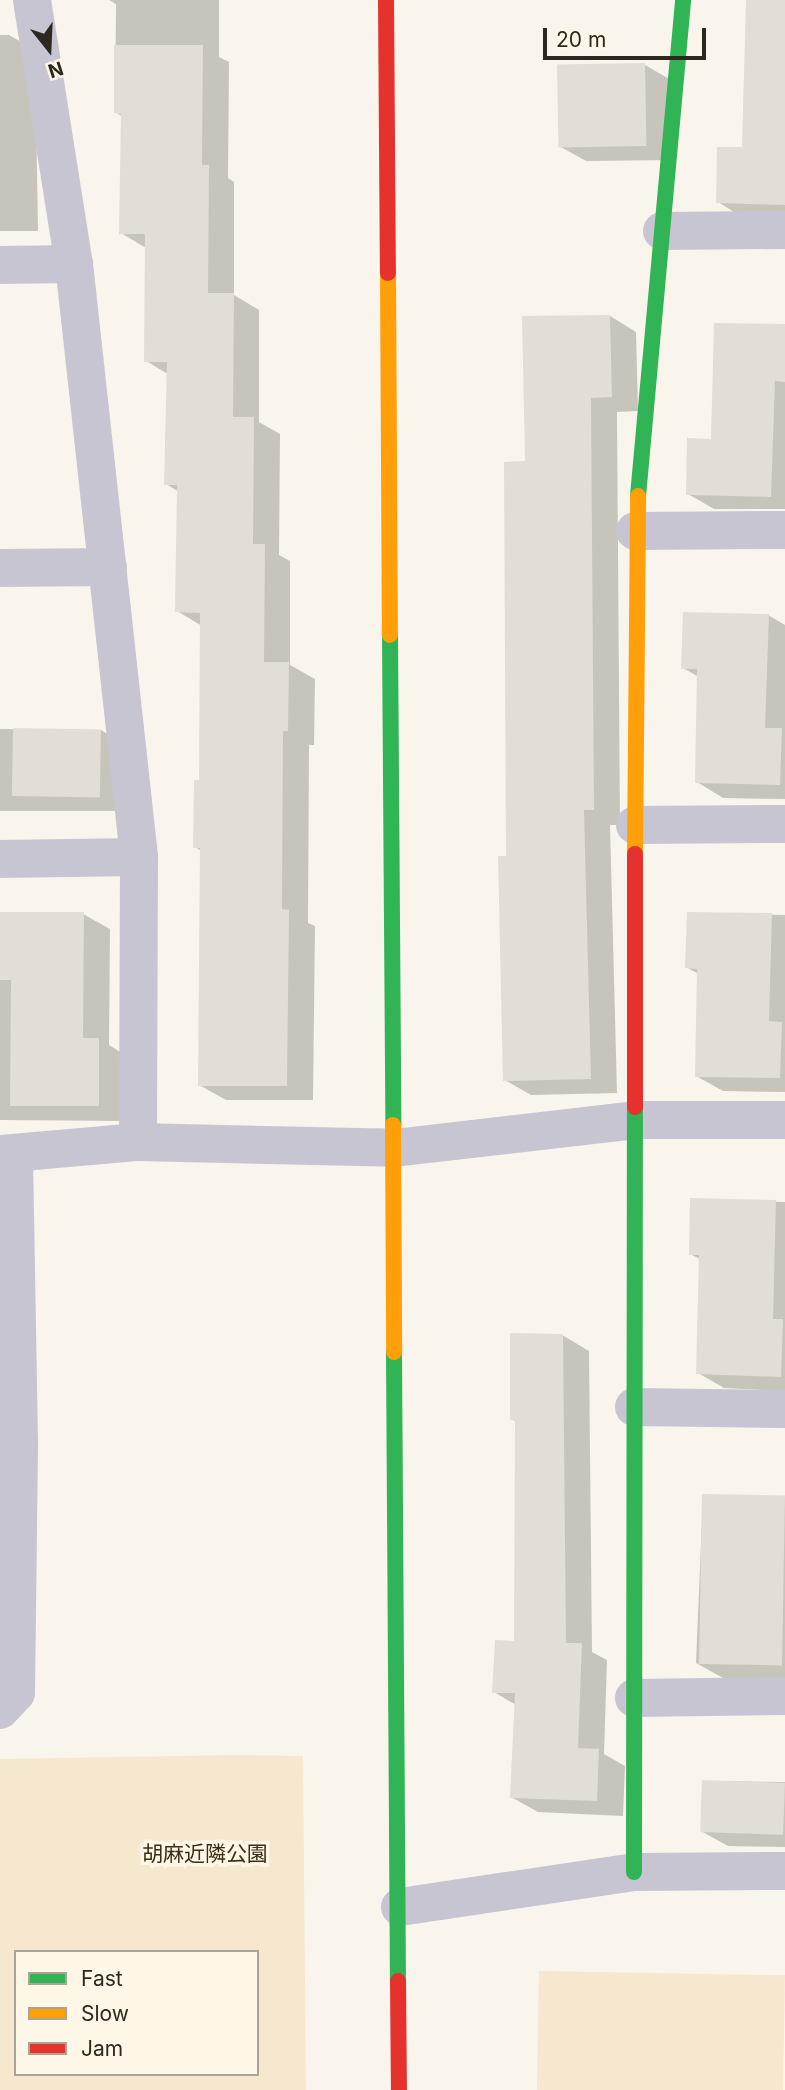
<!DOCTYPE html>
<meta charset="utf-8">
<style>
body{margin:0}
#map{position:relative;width:785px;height:2090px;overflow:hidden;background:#f9f5ec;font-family:Inter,"Noto Sans JP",sans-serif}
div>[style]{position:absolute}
.green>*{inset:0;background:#f5e8cf;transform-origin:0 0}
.shadow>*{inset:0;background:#0003}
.building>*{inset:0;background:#e2ddd5;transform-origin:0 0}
.street>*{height:38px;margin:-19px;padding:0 19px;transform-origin:19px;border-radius:19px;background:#c7c5d1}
.fast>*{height:16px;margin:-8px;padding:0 8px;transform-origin:8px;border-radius:8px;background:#30b455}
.slow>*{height:16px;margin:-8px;padding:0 8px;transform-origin:8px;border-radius:8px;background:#ff9f0a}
.jam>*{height:16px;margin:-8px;padding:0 8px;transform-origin:8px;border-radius:8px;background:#e5322d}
span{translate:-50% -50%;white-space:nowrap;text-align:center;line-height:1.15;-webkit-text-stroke:7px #fef6e7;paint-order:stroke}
.park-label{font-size:21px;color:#3b2e14}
.legend{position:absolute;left:14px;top:1950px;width:245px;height:126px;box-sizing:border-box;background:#fef6e7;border:2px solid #aaa497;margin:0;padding:9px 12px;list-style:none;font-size:21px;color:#2d281f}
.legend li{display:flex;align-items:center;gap:14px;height:35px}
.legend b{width:35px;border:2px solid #aaa497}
.north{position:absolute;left:14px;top:14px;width:70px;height:70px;-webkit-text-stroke:5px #fef6e7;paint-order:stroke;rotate:162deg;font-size:19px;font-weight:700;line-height:28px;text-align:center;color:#2d281f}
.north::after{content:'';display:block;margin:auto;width:24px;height:32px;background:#2d281f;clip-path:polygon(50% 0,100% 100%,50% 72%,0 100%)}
.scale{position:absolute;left:543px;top:28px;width:163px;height:32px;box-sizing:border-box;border:4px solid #2d281f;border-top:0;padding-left:9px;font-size:21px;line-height:24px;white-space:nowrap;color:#2d281f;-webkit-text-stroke:5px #fef6e7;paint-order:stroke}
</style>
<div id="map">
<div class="green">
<i style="clip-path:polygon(evenodd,236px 1755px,303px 1756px,306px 2090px,0 2090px,0 1759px,236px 1755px,16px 1952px,257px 1952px,257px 2074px,16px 2074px,16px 1952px)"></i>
<i style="left:539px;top:1971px;width:246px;height:119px;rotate:1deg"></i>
</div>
<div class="shadow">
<i style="clip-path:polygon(109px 0,219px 0,219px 57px,229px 62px,228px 178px,234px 182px,234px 295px,259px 310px,259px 422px,280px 434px,279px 555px,290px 561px,290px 665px,315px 679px,314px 745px,309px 745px,308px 923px,315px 926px,313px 1100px,226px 1100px,199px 1085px,201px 851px,195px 847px,201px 781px,202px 626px,177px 611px,179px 492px,166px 484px,168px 374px,146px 361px,146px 248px,121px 233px,123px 117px,115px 112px,116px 4px)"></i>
<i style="clip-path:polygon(0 35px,9px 35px,35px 50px,38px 231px,0 231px)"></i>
<i style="clip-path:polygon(785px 36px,785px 218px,744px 218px,718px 202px,744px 149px)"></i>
<i style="clip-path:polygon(645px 65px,671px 80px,672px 160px,586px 161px,559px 146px)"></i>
<i style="clip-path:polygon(610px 316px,636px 332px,638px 411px,617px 412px,620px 825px,610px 825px,617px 1093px,531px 1095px,505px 1080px,507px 857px,527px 463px)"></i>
<i style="clip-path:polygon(785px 327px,785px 509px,714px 509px,688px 494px,713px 440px)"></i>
<i style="clip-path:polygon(768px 615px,785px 625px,785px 799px,723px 798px,697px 782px,699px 677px,683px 668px)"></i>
<i style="clip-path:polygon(0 729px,101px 730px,127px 746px,127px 811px,0 811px)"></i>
<i style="clip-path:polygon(0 913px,83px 914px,110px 929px,109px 1045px,125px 1055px,125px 1121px,0 1120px)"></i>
<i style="clip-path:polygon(688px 913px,785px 915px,785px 1092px,723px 1091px,696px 1076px,699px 974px,686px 967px)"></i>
<i style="clip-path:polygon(692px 1200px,785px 1202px,785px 1391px,724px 1388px,698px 1373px,700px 1259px,690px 1254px)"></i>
<i style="clip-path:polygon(562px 1335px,589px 1351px,592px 1652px,607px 1660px,604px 1754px,625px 1766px,623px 1816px,538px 1812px,511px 1797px,516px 1705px,494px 1692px,516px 1643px,516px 1422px,512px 1419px)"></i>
<i style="clip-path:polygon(703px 1496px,785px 1498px,785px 1679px,723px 1678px,696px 1663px)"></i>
<i style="clip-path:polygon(703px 1781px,785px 1782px,785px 1847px,728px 1846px,701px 1831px)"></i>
</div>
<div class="building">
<i style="clip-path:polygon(746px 0,785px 0,785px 205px,716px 203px,717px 147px,742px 147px)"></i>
<i style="clip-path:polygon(114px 45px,203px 45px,202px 165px,209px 165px,208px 293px,234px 293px,233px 417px,254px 417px,253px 544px,265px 544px,264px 662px,289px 662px,288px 731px,283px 731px,282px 909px,289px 910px,287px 1086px,198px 1086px,200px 848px,193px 848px,194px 780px,199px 780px,200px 613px,175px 612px,177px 485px,164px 485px,167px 362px,144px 362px,145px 234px,119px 234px,121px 114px,114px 113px)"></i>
<i style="left:645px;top:63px;width:83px;height:88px;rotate:89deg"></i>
<i style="clip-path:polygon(610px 315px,612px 397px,591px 398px,594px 810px,584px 810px,591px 1079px,503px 1081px,498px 856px,506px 856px,504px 462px,525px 461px,522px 316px)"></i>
<i style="clip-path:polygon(714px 323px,785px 324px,785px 382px,775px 381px,771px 497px,686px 495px,687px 438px,711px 439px)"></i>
<i style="clip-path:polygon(683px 612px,769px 614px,765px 728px,782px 728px,780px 785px,695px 783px,697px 669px,681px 669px)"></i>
<i style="left:13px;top:728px;width:88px;height:68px;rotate:1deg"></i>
<i style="clip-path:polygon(0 912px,84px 912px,83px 1038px,99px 1038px,99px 1106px,10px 1106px,11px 980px,0 980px)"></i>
<i style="clip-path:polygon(687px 912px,772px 913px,769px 1021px,782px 1022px,780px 1078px,695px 1077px,697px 969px,685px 968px)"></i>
<i style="clip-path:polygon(690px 1198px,776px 1200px,773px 1319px,783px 1319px,781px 1377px,696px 1374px,699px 1255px,689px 1255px)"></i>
<i style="clip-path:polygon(510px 1333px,563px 1334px,566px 1643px,582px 1643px,578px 1748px,599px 1749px,597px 1801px,510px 1798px,515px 1693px,492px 1693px,495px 1640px,514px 1641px,515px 1420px,510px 1420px)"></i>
<i style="left:702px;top:1494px;width:83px;height:170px;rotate:1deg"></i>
<i style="left:702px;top:1780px;width:83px;height:52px;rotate:2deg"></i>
</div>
<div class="street">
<i style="left:32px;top:0;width:267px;rotate:81deg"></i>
<i style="left:74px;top:264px;width:597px;rotate:83.74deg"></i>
<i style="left:139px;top:857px;width:285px;rotate:90.2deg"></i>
<i style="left:662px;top:231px;width:123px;rotate:-0.5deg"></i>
<i style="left:0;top:265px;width:74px;rotate:-0.8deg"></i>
<i style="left:635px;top:531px;width:150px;rotate:-0.4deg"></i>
<i style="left:0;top:568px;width:108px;rotate:-0.5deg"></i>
<i style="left:635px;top:825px;width:150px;rotate:-0.4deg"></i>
<i style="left:0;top:859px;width:139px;rotate:-0.8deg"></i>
<i style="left:0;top:1154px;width:139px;rotate:-5deg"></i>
<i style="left:138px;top:1142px;width:256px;rotate:1.3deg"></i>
<i style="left:394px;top:1148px;width:243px;rotate:-6.6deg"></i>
<i style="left:635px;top:1120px;width:150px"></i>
<i style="left:634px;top:1407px;width:151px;rotate:0.8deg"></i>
<i style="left:634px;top:1698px;width:151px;rotate:-0.8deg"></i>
<i style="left:0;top:1710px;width:23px;rotate:-47deg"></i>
<i style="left:16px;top:1693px;width:251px;rotate:-89.3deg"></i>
<i style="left:19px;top:1442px;width:288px;rotate:-91deg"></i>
<i style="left:400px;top:1907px;width:237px;rotate:-8.5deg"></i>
<i style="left:634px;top:1872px;width:151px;rotate:-0.4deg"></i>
</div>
<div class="fast">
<i style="left:638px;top:496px;width:498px;rotate:-84.8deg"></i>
<i style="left:390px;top:635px;width:490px;rotate:89.6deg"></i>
<i style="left:394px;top:1352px;width:629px;rotate:89.64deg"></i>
<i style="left:634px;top:1872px;width:765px;rotate:-89.93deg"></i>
</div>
<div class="slow">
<i style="left:388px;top:273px;width:362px;rotate:89.7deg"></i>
<i style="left:635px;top:854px;width:358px;rotate:-89.5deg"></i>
<i style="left:393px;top:1125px;width:227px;rotate:89.7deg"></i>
</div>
<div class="jam">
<i style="left:386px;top:0;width:273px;rotate:89.6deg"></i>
<i style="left:635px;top:1107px;width:253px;rotate:-90deg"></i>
<i style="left:398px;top:1981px;width:109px;rotate:89.5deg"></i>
</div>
<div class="park-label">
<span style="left:205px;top:1854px">胡麻近隣公園</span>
</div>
<ul class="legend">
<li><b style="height:9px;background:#30b455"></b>Fast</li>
<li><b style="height:9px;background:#ff9f0a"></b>Slow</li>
<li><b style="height:9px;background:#e5322d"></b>Jam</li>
</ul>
<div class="north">N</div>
<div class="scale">20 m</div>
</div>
